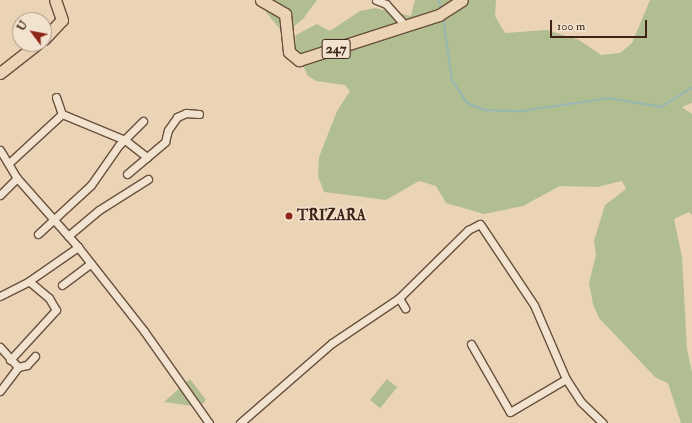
<!DOCTYPE html>
<style>
body{margin:0}
#map{position:relative;width:692px;height:423px;overflow:hidden;background:#ead4b5;font-family:"IM FELL Double Pica",serif}
div>[style]{position:absolute}
.green>*{inset:0;background:#b1be92;transform-origin:0 0}
.stream>*{height:2px;margin:-1px;padding:0 1px;transform-origin:1px;border-radius:1px;background:#98b7b2}
.roads{filter:drop-shadow(1px 0 #6a4f3e) drop-shadow(-1px 0 #6a4f3e) drop-shadow(0 1px #6a4f3e) drop-shadow(0 -1px #6a4f3e)}
.street>*{height:7px;margin:-3.5px;padding:0 3.5px;transform-origin:3.5px;border-radius:3.5px;background:#f1e3cf}
.primary>*{height:11px;margin:-5.5px;padding:0 5.5px;transform-origin:5.5px;border-radius:5.5px;background:#ead4b5}
.dots>*{width:11px;height:11px;translate:-50% -50%;box-sizing:border-box;border:2px solid #f1e3cf;border-radius:50%}
span{translate:-50% -50%;white-space:nowrap;text-align:center;line-height:1.15;-webkit-text-stroke:3px #f1e3cf;paint-order:stroke}
.shield-label span{padding:1px 3px;background:#f1e3cf;border:1px solid;border-radius:3px;-webkit-text-stroke-width:0}
.shield-label{font-size:14px;color:#3f2317;font-weight:700}
.poi-label{font-size:15px;color:#3f2317;font-weight:700}
.left{translate:0 -50%;text-align:left}
.north{position:absolute;left:12px;top:12px;width:40px;height:40px;box-sizing:border-box;background:#f1e3cf;border:1px solid #aa9685;border-radius:50%;rotate:302deg;font-size:11px;font-weight:700;line-height:16px;text-align:center;color:#3f2317}
.north::after{content:'';display:block;margin:auto;width:14px;height:18px;background:#8f2418;clip-path:polygon(50% 0,100% 100%,50% 72%,0 100%)}
.scale{position:absolute;left:550px;top:20px;width:97px;height:18px;box-sizing:border-box;border:2px solid #3f2317;border-top:0;padding-left:5px;font-size:12px;line-height:14px;white-space:nowrap;color:#3f2317;-webkit-text-stroke:3px #f1e3cf;paint-order:stroke}
</style>
<div id="map">
<div class="green">
<i style="clip-path:polygon(256px 0,317px 0,303px 19px,284px 34px)"></i>
<i style="clip-path:polygon(415px 0,496px 0,495px 16px,505px 33px,547px 30px,579px 40px,601px 55px,620px 53px,632px 43px,650px 0,692px 0,692px 103px,682px 107px,692px 114px,692px 215px,689px 212px,674px 219px,682px 257px,687px 349px,692px 372px,692px 423px,681px 423px,668px 383px,656px 378px,599px 318px,593px 304px,589px 283px,596px 255px,594px 241px,605px 205px,626px 189px,622px 181px,597px 187px,560px 186px,523px 206px,484px 214px,446px 203px,436px 186px,419px 181px,386px 200px,324px 192px,318px 176px,319px 157px,337px 111px,350px 91px,345px 85px,316px 81px,308px 76px,294px 46px,296px 35px,317px 24px,330px 31px,360px 11px,375px 8px,411px 16px)"></i>
<i style="clip-path:polygon(190px 379px,206px 400px,200px 407px,164px 402px)"></i>
<i style="left:387px;top:379px;width:13px;height:27px;rotate:39deg"></i>
</div>
<div class="stream">
<i style="left:439px;top:0;width:9px;rotate:77deg"></i>
<i style="left:443px;top:17px;width:64px;rotate:81.9deg"></i>
<i style="left:452px;top:80px;width:27px;rotate:57deg"></i>
<i style="left:467px;top:103px;width:18px;rotate:22deg"></i>
<i style="left:484px;top:110px;width:38px;rotate:2deg"></i>
<i style="left:522px;top:111px;width:88px;rotate:-8.5deg"></i>
<i style="left:609px;top:98px;width:53px;rotate:9.8deg"></i>
<i style="left:661px;top:107px;width:36px;rotate:-32deg"></i>
</div>
<div class="roads">
<div class="street">
<i style="left:376px;top:0;width:11px;rotate:22deg"></i>
<i style="left:386px;top:4px;width:28px;rotate:48deg"></i>
<i style="left:56px;top:97px;width:18px;rotate:71deg"></i>
<i style="left:62px;top:114px;width:68px;rotate:22.4deg"></i>
<i style="left:125px;top:140px;width:28px;rotate:38deg"></i>
<i style="left:0;top:150px;width:33px;rotate:59deg"></i>
<i style="left:17px;top:178px;width:92px;rotate:48.5deg"></i>
<i style="left:78px;top:247px;width:107px;rotate:51.8deg"></i>
<i style="left:144px;top:331px;width:113px;rotate:54.8deg"></i>
<i style="left:9px;top:163px;width:72px;rotate:-42.8deg"></i>
<i style="left:127px;top:174px;width:50px;rotate:-40.1deg"></i>
<i style="left:165px;top:142px;width:12px;rotate:-76deg"></i>
<i style="left:168px;top:130px;width:16px;rotate:-55deg"></i>
<i style="left:177px;top:117px;width:10px;rotate:-24deg"></i>
<i style="left:186px;top:113px;width:13px;rotate:4deg"></i>
<i style="left:0;top:195px;width:24px;rotate:-45deg"></i>
<i style="left:38px;top:234px;width:72px;rotate:-42.8deg"></i>
<i style="left:91px;top:185px;width:49px;rotate:-55deg"></i>
<i style="left:119px;top:145px;width:34px;rotate:-45deg"></i>
<i style="left:68px;top:236px;width:40px;rotate:-40deg"></i>
<i style="left:99px;top:210px;width:58px;rotate:-32.3deg"></i>
<i style="left:62px;top:285px;width:36px;rotate:-37deg"></i>
<i style="left:0;top:296px;width:33px;rotate:-27deg"></i>
<i style="left:29px;top:281px;width:60px;rotate:-34.8deg"></i>
<i style="left:399px;top:298px;width:12px;rotate:59deg"></i>
<i style="left:471px;top:344px;width:78px;rotate:60.2deg"></i>
<i style="left:510px;top:412px;width:65px;rotate:-30.5deg"></i>
<i style="left:0;top:347px;width:27px;rotate:48deg"></i>
<i style="left:18px;top:367px;width:9px;rotate:-13deg"></i>
<i style="left:27px;top:365px;width:12px;rotate:-48deg"></i>
<i style="left:10px;top:360px;width:68px;rotate:-47.4deg"></i>
<i style="left:56px;top:310px;width:14px;rotate:-120deg"></i>
<i style="left:49px;top:298px;width:26px;rotate:-140deg"></i>
<i style="left:0;top:391px;width:30px;rotate:-53deg"></i>
<i style="left:240px;top:423px;width:122px;rotate:-41deg"></i>
<i style="left:332px;top:343px;width:81px;rotate:-33.9deg"></i>
<i style="left:399px;top:298px;width:97px;rotate:-44.6deg"></i>
<i style="left:468px;top:230px;width:13px;rotate:-27deg"></i>
<i style="left:480px;top:224px;width:97px;rotate:56.3deg"></i>
<i style="left:534px;top:305px;width:81px;rotate:66.6deg"></i>
<i style="left:566px;top:379px;width:27px;rotate:57deg"></i>
<i style="left:581px;top:402px;width:30px;rotate:44deg"></i>
</div>
<div class="primary">
<i style="left:261px;top:0;width:28px;rotate:30deg"></i>
<i style="left:285px;top:14px;width:38px;rotate:84deg"></i>
<i style="left:289px;top:52px;width:13px;rotate:39deg"></i>
<i style="left:299px;top:60px;width:147px;rotate:-17.8deg"></i>
<i style="left:439px;top:15px;width:27px;rotate:-33deg"></i>
<i style="left:44px;top:39px;width:26px;rotate:-47deg"></i>
<i style="left:62px;top:20px;width:21px;rotate:-109deg"></i>
<i style="left:0;top:73px;width:47px;rotate:-38.1deg"></i>
</div>
</div>
<div class="dots">
<i style="left:289px;top:216px;background:#8f2418"></i>
</div>
<div class="shield-label">
<span style="left:336px;top:49px">247</span>
</div>
<div class="poi-label">
<span class="left" style="left:297px;top:216px">TRIZARA</span>
</div>
<div class="north">U</div>
<div class="scale">100 m</div>
</div>
